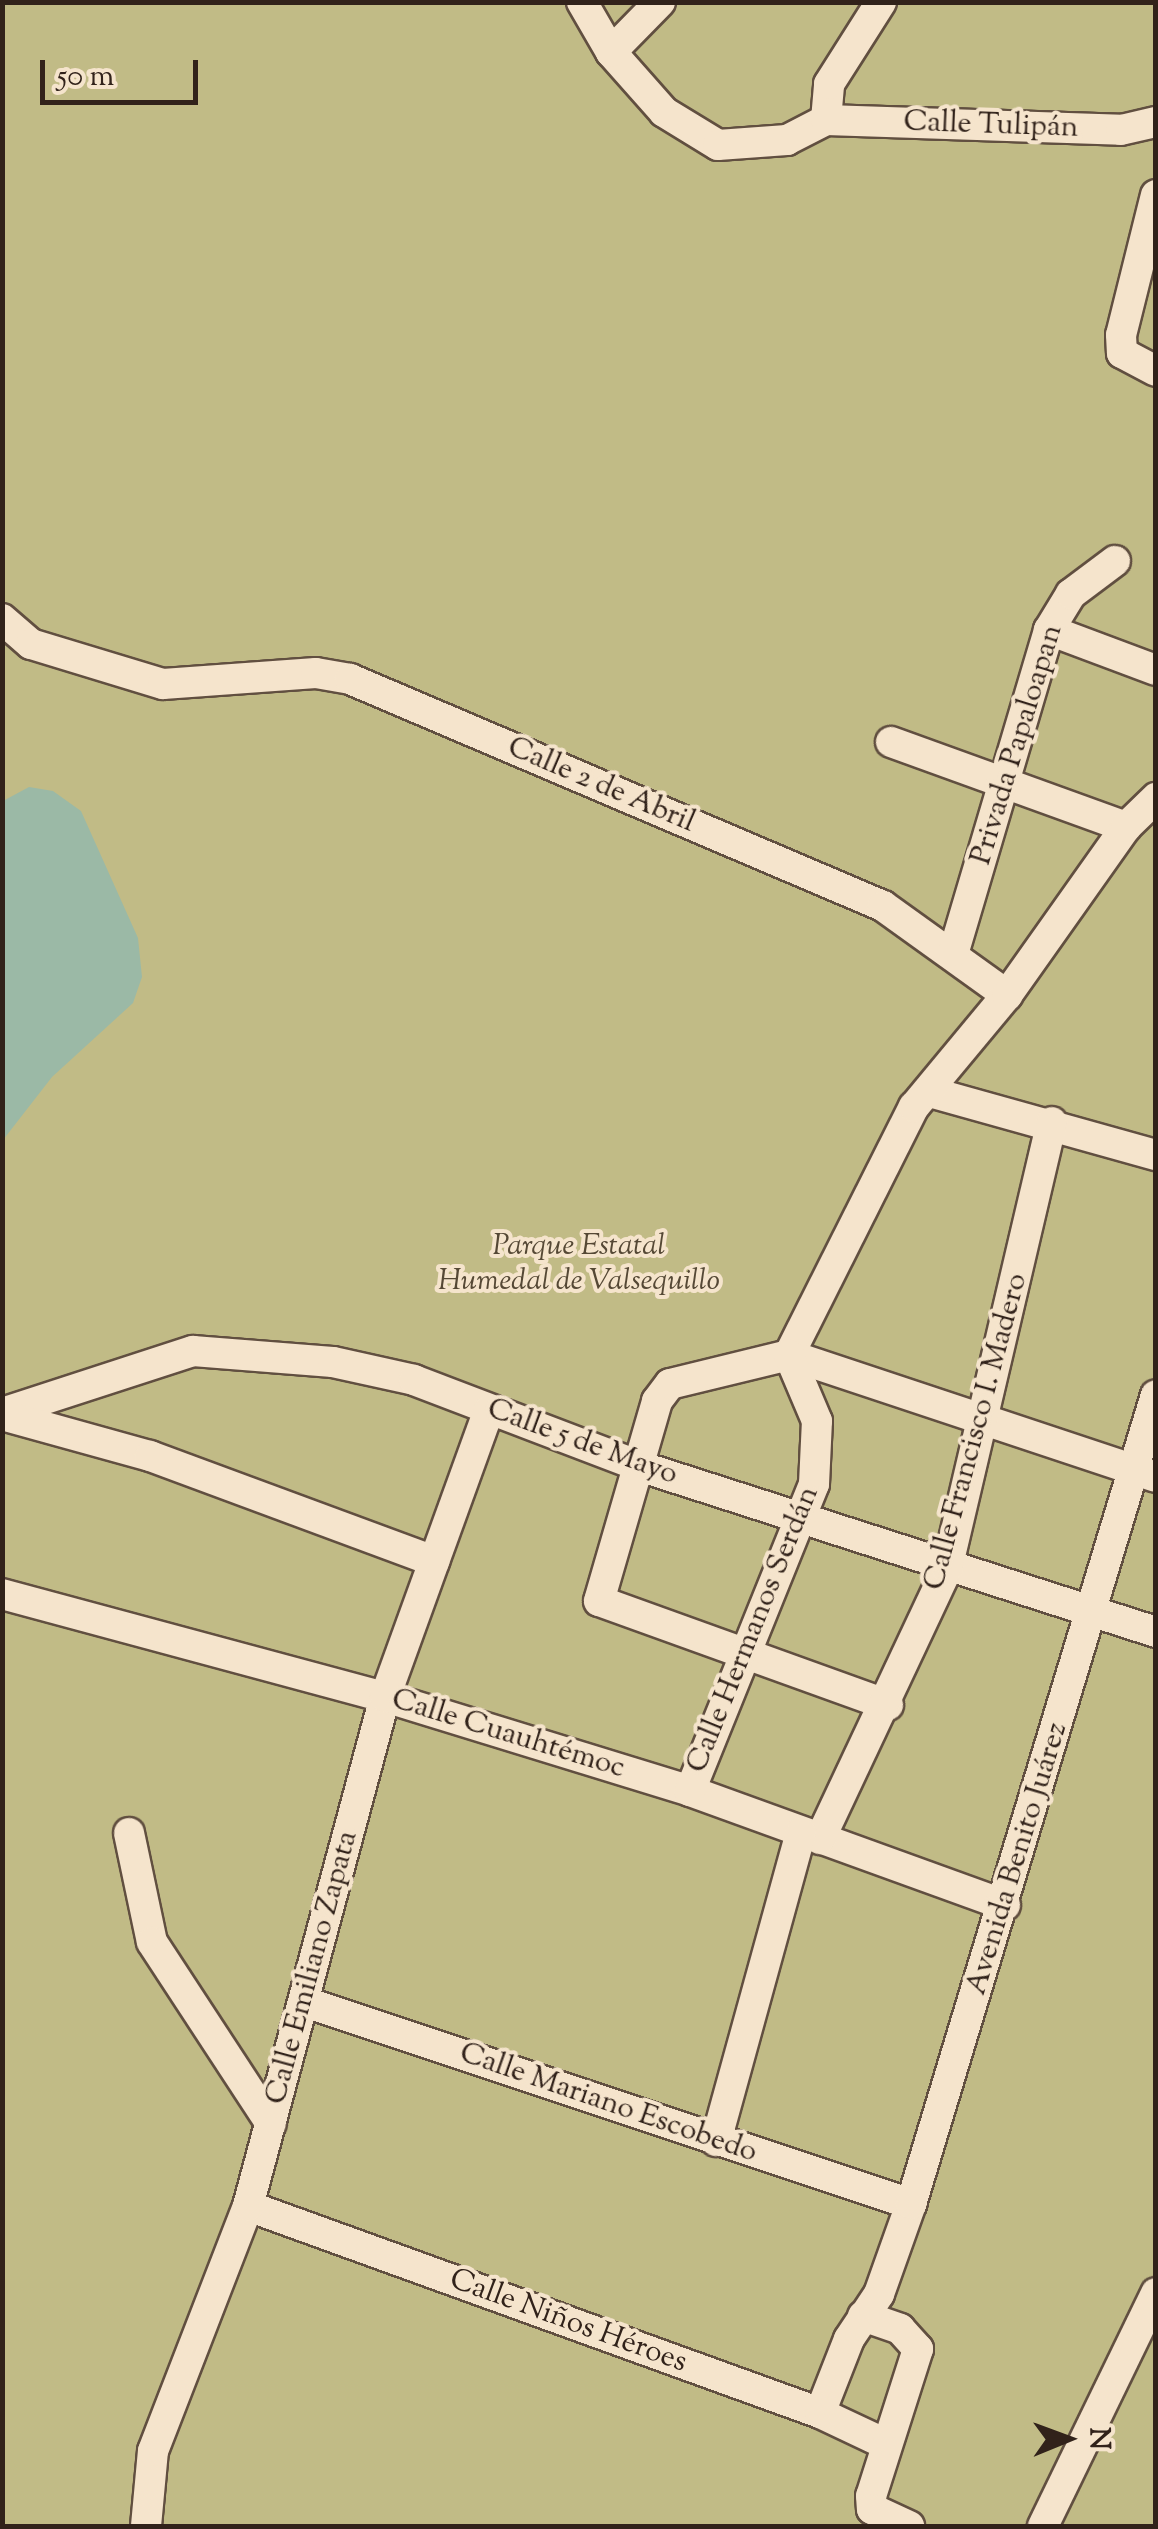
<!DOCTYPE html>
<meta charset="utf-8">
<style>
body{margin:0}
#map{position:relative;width:1158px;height:2529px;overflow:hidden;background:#f0d5b0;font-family:"Sorts Mill Goudy",serif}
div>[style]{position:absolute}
.green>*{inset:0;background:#c1bb86;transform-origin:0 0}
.water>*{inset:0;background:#9bb9a6}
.roads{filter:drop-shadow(2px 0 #614f40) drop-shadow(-2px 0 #614f40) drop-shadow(0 2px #614f40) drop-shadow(0 -2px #614f40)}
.minor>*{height:30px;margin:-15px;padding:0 15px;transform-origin:15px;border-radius:15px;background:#f5e4cc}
span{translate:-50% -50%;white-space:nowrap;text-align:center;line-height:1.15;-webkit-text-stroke:8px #f5e4cc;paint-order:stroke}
.street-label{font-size:30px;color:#31221a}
.park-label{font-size:30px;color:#554835;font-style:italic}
.frame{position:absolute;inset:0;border:5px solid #31221a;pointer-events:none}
.north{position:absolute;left:1018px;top:2389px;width:100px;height:100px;-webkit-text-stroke:8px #f5e4cc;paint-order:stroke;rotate:89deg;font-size:28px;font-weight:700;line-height:40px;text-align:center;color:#31221a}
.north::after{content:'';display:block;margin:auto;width:35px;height:45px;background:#31221a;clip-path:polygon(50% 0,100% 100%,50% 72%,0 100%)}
.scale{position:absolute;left:40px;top:60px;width:158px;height:45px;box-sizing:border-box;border:5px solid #31221a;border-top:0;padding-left:12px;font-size:30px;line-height:35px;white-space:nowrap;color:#31221a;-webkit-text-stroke:8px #f5e4cc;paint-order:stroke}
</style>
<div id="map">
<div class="green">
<i style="left:3px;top:3px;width:1152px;height:2523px"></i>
</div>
<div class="water">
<i style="clip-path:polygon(29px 787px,53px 791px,81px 811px,138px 938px,142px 977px,133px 1003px,52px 1077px,3px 1140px,3px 801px)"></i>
</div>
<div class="roads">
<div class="minor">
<i style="left:582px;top:2px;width:58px;rotate:59.9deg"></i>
<i style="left:611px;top:52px;width:80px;rotate:48.5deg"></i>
<i style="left:664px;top:112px;width:63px;rotate:31.4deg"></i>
<i style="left:718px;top:145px;width:69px;rotate:-4.1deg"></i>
<i style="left:787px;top:140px;width:44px;rotate:-27.1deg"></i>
<i style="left:826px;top:120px;width:295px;rotate:1.9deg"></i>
<i style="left:1121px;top:130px;width:36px;rotate:-13deg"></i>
<i style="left:611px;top:52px;width:70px;rotate:-45.6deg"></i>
<i style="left:826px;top:120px;width:36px;rotate:-85deg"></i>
<i style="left:829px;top:84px;width:97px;rotate:-57.6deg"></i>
<i style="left:1156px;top:195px;width:144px;rotate:104deg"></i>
<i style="left:1121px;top:335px;width:18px;rotate:87deg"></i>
<i style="left:1122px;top:353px;width:38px;rotate:28deg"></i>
<i style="left:2px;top:619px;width:38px;rotate:41deg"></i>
<i style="left:31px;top:644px;width:138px;rotate:16.9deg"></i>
<i style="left:163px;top:684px;width:153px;rotate:-4.1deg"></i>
<i style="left:316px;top:673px;width:35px;rotate:10deg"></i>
<i style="left:350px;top:679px;width:579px;rotate:23.07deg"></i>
<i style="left:883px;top:906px;width:153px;rotate:35.7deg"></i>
<i style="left:1049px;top:630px;width:114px;rotate:20.5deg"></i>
<i style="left:891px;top:742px;width:250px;rotate:19.9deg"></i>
<i style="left:954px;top:951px;width:335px;rotate:-73.5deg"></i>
<i style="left:1049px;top:630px;width:42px;rotate:-58.6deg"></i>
<i style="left:1071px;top:594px;width:55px;rotate:-36.9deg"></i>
<i style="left:930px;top:1092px;width:235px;rotate:15.6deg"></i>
<i style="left:789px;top:1355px;width:278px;rotate:-63.3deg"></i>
<i style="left:914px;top:1107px;width:146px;rotate:-50.3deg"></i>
<i style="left:1007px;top:995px;width:206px;rotate:-54.7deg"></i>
<i style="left:1126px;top:827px;width:42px;rotate:-44deg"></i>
<i style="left:2px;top:1413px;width:201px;rotate:-18deg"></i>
<i style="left:193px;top:1351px;width:140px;rotate:4.5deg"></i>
<i style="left:333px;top:1362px;width:83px;rotate:12.5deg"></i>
<i style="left:414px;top:1380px;width:241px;rotate:20.9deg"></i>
<i style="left:639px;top:1466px;width:543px;rotate:17.8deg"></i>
<i style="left:2px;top:1415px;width:154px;rotate:15.5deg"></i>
<i style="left:150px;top:1456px;width:303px;rotate:20.3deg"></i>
<i style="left:2px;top:1594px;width:397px;rotate:15.1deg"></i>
<i style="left:385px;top:1697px;width:319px;rotate:17.1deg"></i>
<i style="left:690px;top:1791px;width:335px;rotate:19.9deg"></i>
<i style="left:888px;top:1705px;width:307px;rotate:-160.2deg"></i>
<i style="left:599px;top:1601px;width:208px;rotate:-73.8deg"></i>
<i style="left:657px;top:1401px;width:21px;rotate:-53deg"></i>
<i style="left:670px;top:1384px;width:122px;rotate:-13.7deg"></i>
<i style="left:789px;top:1355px;width:386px;rotate:18.4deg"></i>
<i style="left:690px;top:1791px;width:331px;rotate:-68deg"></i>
<i style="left:814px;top:1484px;width:63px;rotate:-87.3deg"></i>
<i style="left:817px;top:1421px;width:72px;rotate:-113deg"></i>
<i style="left:129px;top:1833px;width:111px;rotate:78.1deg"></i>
<i style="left:152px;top:1942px;width:217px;rotate:56.8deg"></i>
<i style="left:820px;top:1839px;width:298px;rotate:-64.8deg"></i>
<i style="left:947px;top:1569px;width:459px;rotate:-76.8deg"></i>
<i style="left:305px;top:2002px;width:639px;rotate:18.43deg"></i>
<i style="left:716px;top:2141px;width:320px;rotate:-74.6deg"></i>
<i style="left:248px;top:2206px;width:608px;rotate:19.89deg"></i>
<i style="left:820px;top:2413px;width:73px;rotate:25.2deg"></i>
<i style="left:863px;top:2316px;width:39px;rotate:19deg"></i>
<i style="left:900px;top:2329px;width:27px;rotate:48deg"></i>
<i style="left:918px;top:2349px;width:154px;rotate:107.7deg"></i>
<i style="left:871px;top:2496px;width:13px;rotate:86deg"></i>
<i style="left:872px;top:2509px;width:41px;rotate:24.7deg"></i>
<i style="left:820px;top:2413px;width:79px;rotate:-68.6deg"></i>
<i style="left:849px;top:2339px;width:54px;rotate:-56.3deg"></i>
<i style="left:879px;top:2294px;width:96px;rotate:-70.4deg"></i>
<i style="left:911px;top:2204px;width:845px;rotate:-73.15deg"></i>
<i style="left:146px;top:2526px;width:75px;rotate:-84.7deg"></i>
<i style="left:153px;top:2451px;width:263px;rotate:-68.8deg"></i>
<i style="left:248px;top:2206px;width:527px;rotate:-74.94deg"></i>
<i style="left:385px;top:1697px;width:305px;rotate:-70.1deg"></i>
<i style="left:1043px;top:2526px;width:259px;rotate:-64.1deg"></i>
</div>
</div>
<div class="street-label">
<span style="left:991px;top:126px;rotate:2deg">Calle Tulipán</span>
<span style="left:1018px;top:745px;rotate:-73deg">Privada Papaloapan</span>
<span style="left:601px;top:786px;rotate:23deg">Calle 2 de Abril</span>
<span style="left:977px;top:1432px;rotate:-75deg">Calle Francisco I. Madero</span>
<span style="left:582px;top:1443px;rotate:20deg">Calle 5 de Mayo</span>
<span style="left:754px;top:1630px;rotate:-68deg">Calle Hermanos Serdán</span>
<span style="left:508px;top:1735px;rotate:17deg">Calle Cuauhtémoc</span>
<span style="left:1018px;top:1859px;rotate:-73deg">Avenida Benito Juárez</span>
<span style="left:313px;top:1968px;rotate:-75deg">Calle Emiliano Zapata</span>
<span style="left:608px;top:2104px;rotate:19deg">Calle Mariano Escobedo</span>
<span style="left:568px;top:2322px;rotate:20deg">Calle Niños Héroes</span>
</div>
<div class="park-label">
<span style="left:579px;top:1264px">Parque Estatal<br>Humedal de Valsequillo</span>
</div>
<div class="frame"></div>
<div class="north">N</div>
<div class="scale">50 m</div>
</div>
